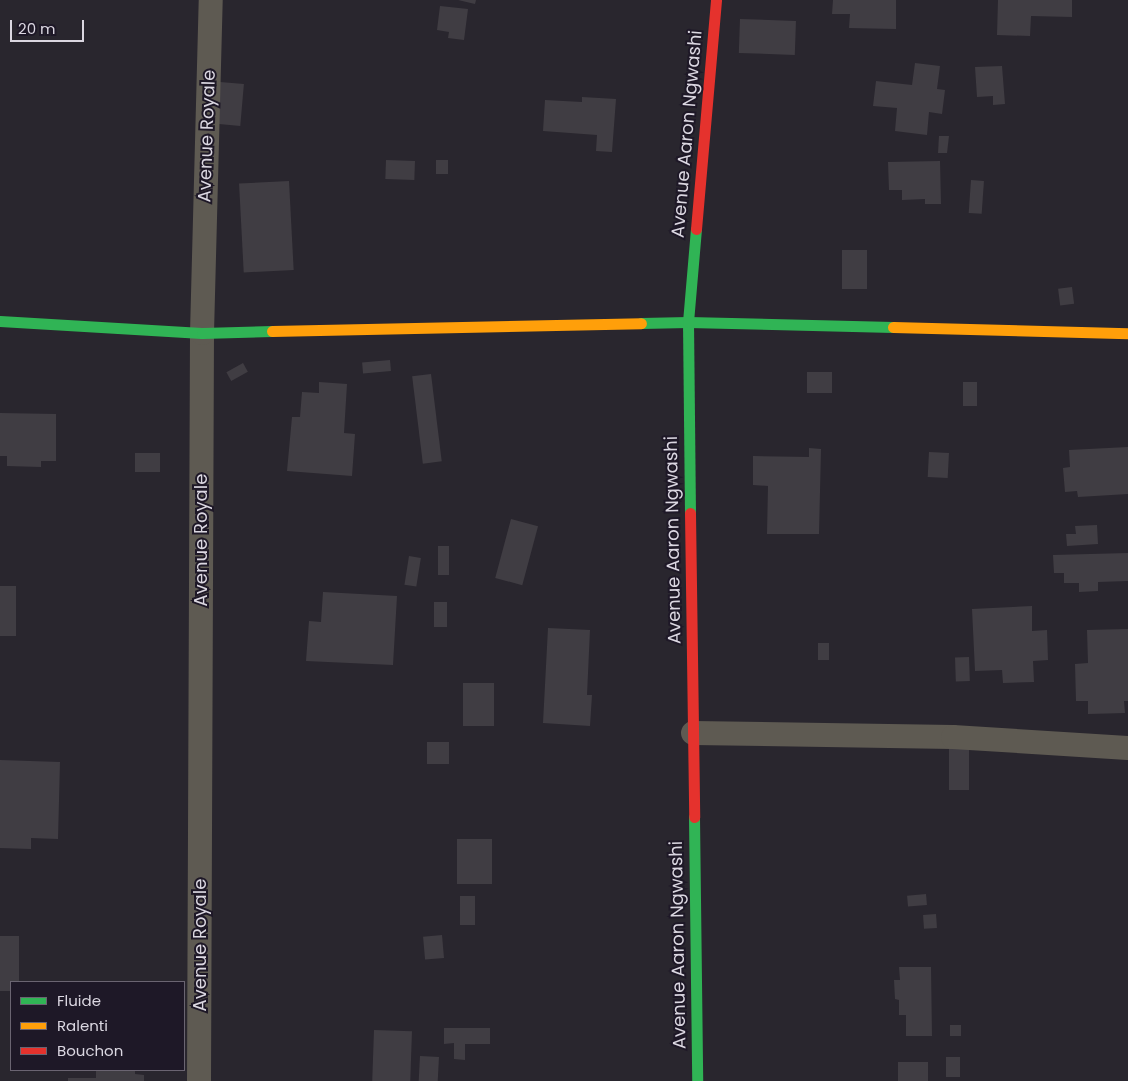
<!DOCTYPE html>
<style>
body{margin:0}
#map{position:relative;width:1128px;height:1081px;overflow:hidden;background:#29262e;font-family:Poppins,sans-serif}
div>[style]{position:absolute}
.building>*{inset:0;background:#403d43;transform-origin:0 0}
.street>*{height:24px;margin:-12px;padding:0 12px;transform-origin:12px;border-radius:12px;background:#5e5a52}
.fast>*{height:11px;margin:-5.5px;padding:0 5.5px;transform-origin:5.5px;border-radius:5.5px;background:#30b455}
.slow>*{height:11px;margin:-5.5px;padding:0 5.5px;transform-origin:5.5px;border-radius:5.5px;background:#ff9f0a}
.jam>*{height:11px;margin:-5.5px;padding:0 5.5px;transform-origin:5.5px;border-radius:5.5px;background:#e5322d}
span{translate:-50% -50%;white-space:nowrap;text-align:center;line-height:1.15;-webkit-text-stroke:4px #1e1827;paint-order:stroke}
.street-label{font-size:18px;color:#dbd7e1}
.legend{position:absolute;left:10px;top:981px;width:175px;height:90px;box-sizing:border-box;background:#1e1827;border:1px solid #6a6471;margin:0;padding:6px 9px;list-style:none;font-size:15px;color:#dbd7e1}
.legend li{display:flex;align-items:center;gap:10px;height:25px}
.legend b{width:25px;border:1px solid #6a6471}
.scale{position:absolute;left:10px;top:20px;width:74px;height:22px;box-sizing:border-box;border:2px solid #dbd7e1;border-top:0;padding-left:6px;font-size:15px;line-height:18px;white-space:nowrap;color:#dbd7e1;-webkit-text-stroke:4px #1e1827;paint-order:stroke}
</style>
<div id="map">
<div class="building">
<i style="clip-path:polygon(458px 0,476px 0,475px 4px)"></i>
<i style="clip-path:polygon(833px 0,896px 0,896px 29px,849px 28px,850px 14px,832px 14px)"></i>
<i style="clip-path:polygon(998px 0,1072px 0,1072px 17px,1031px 16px,1030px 36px,997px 35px)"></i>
<i style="clip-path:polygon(440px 6px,468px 9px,464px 40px,448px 38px,449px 32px,437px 30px)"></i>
<i style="left:740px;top:19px;width:56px;height:34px;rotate:2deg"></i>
<i style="clip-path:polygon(915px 63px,940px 66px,937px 89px,945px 90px,942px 114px,929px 112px,927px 135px,895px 131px,897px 108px,873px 106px,876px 81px,912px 85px)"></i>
<i style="clip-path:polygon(1002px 66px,1005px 104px,993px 105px,993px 96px,977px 97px,975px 67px)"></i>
<i style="left:220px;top:82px;width:24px;height:42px;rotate:5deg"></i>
<i style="clip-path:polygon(582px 97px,616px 99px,612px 152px,596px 151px,597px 135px,543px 131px,545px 100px,582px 102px)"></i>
<i style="clip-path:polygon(939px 136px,949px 136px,947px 153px,938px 153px)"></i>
<i style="left:386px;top:160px;width:29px;height:19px;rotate:2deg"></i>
<i style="left:436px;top:160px;width:12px;height:14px"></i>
<i style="clip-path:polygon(940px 161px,941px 204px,925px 204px,925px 199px,902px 200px,902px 190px,889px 190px,888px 162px)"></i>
<i style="left:971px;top:180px;width:13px;height:33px;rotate:4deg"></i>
<i style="left:289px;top:181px;width:89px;height:50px;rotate:87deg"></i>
<i style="left:867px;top:250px;width:39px;height:25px;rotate:90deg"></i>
<i style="left:1072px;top:287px;width:17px;height:14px;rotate:83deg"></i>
<i style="left:390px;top:360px;width:11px;height:28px;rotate:85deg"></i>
<i style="left:243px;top:363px;width:10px;height:19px;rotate:61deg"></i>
<i style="left:807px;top:372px;width:25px;height:21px"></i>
<i style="left:431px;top:374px;width:88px;height:19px;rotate:83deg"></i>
<i style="clip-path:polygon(319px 382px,347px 384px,344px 433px,355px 434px,352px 476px,287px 471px,292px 417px,300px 417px,302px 392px,319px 393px)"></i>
<i style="left:963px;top:382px;width:14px;height:24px"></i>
<i style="clip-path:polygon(0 413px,56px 414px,56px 461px,41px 461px,41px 467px,7px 466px,7px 456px,0 456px)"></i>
<i style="clip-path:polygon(1128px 447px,1128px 494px,1078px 497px,1077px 491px,1065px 492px,1063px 468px,1070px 467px,1069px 450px)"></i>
<i style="clip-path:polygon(809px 448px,821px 449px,819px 534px,767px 534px,768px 486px,753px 485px,753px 456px,809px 457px)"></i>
<i style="left:929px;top:452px;width:20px;height:25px;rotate:3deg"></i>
<i style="left:135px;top:453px;width:25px;height:19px"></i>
<i style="left:511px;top:519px;width:28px;height:61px;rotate:15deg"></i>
<i style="clip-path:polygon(1097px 525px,1098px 544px,1067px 546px,1066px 534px,1076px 534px,1075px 526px)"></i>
<i style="left:438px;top:546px;width:11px;height:29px"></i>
<i style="clip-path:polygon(1128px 553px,1128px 581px,1098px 582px,1098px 591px,1079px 592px,1079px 583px,1064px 583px,1064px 573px,1054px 573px,1053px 555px)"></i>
<i style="left:409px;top:556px;width:12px;height:29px;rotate:9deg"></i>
<i style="left:0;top:586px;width:16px;height:50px"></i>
<i style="clip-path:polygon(323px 592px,397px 596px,393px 665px,306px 661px,309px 621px,321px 622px)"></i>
<i style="left:434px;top:602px;width:13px;height:25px"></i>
<i style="clip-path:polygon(1032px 606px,1032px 631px,1047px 630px,1048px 660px,1033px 661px,1034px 682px,1003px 683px,1002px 670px,975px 671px,972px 609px)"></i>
<i style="clip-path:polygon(548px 628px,590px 630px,587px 695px,592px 695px,590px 726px,543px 723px)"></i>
<i style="clip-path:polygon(1128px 629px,1128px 701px,1124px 701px,1125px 713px,1088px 714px,1088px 701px,1076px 701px,1075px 664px,1088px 663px,1087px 630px)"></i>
<i style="left:829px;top:643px;width:17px;height:11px;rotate:90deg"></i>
<i style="left:969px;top:657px;width:24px;height:14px;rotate:88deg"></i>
<i style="left:463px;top:683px;width:31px;height:43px"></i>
<i style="left:449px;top:742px;width:22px;height:22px;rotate:90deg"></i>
<i style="left:949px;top:748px;width:20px;height:42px"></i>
<i style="clip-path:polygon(0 760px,60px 762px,58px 839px,31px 838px,31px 849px,0 848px)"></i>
<i style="left:457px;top:839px;width:35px;height:45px"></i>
<i style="left:926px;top:894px;width:11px;height:19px;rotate:85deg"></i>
<i style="left:460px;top:896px;width:15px;height:29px"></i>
<i style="left:936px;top:914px;width:14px;height:13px;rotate:86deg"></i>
<i style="left:442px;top:935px;width:23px;height:19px;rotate:85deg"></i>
<i style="clip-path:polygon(0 936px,19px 936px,19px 982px,11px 982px,11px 991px,0 991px)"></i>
<i style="clip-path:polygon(899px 967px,931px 967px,932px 1036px,906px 1036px,906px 1015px,899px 1015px,899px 1000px,895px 999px,894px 980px,900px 980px)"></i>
<i style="left:950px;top:1025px;width:11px;height:11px"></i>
<i style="clip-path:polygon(444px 1028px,490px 1028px,490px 1044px,465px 1044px,465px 1060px,454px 1059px,454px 1043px,444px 1044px)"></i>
<i style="left:374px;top:1030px;width:38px;height:51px;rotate:2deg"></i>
<i style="left:420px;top:1056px;width:19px;height:25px;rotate:3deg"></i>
<i style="left:946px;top:1057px;width:14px;height:20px"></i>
<i style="left:928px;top:1062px;width:19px;height:30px;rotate:90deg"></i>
<i style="clip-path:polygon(96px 1070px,135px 1070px,135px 1074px,144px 1075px,144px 1081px,68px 1081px,68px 1078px,96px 1078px)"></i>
</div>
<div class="street">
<i style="left:693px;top:733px;width:260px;rotate:0.9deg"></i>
<i style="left:953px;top:737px;width:175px;rotate:3.6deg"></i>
<i style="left:199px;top:1081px;width:748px;rotate:-89.77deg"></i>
<i style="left:202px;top:333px;width:333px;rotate:-88.5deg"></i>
</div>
<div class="fast">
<i style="left:0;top:321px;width:202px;rotate:3.4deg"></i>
<i style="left:202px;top:333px;width:70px;rotate:-1.6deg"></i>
<i style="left:641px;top:323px;width:47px;rotate:-1.2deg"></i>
<i style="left:688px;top:322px;width:205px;rotate:1.4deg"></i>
<i style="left:690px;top:513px;width:191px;rotate:-90.6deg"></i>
<i style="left:688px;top:322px;width:93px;rotate:-85.1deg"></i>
<i style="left:694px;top:817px;width:264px;rotate:89.3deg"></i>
</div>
<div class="slow">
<i style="left:893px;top:327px;width:235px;rotate:1.5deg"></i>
<i style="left:272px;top:331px;width:369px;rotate:-1.2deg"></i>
</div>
<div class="jam">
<i style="left:696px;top:229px;width:230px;rotate:-85deg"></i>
<i style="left:690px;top:513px;width:304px;rotate:89.2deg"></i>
</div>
<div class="street-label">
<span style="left:687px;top:134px;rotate:-85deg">Avenue Aaron Ngwashi</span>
<span style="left:207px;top:136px;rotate:-88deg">Avenue Royale</span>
<span style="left:201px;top:540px;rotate:-90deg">Avenue Royale</span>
<span style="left:673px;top:540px;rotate:-91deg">Avenue Aaron Ngwashi</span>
<span style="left:200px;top:945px;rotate:-90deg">Avenue Royale</span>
<span style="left:678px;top:945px;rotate:-91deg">Avenue Aaron Ngwashi</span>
</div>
<ul class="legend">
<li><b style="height:6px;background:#30b455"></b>Fluide</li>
<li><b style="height:6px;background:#ff9f0a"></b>Ralenti</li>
<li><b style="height:6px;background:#e5322d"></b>Bouchon</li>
</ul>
<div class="scale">20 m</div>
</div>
